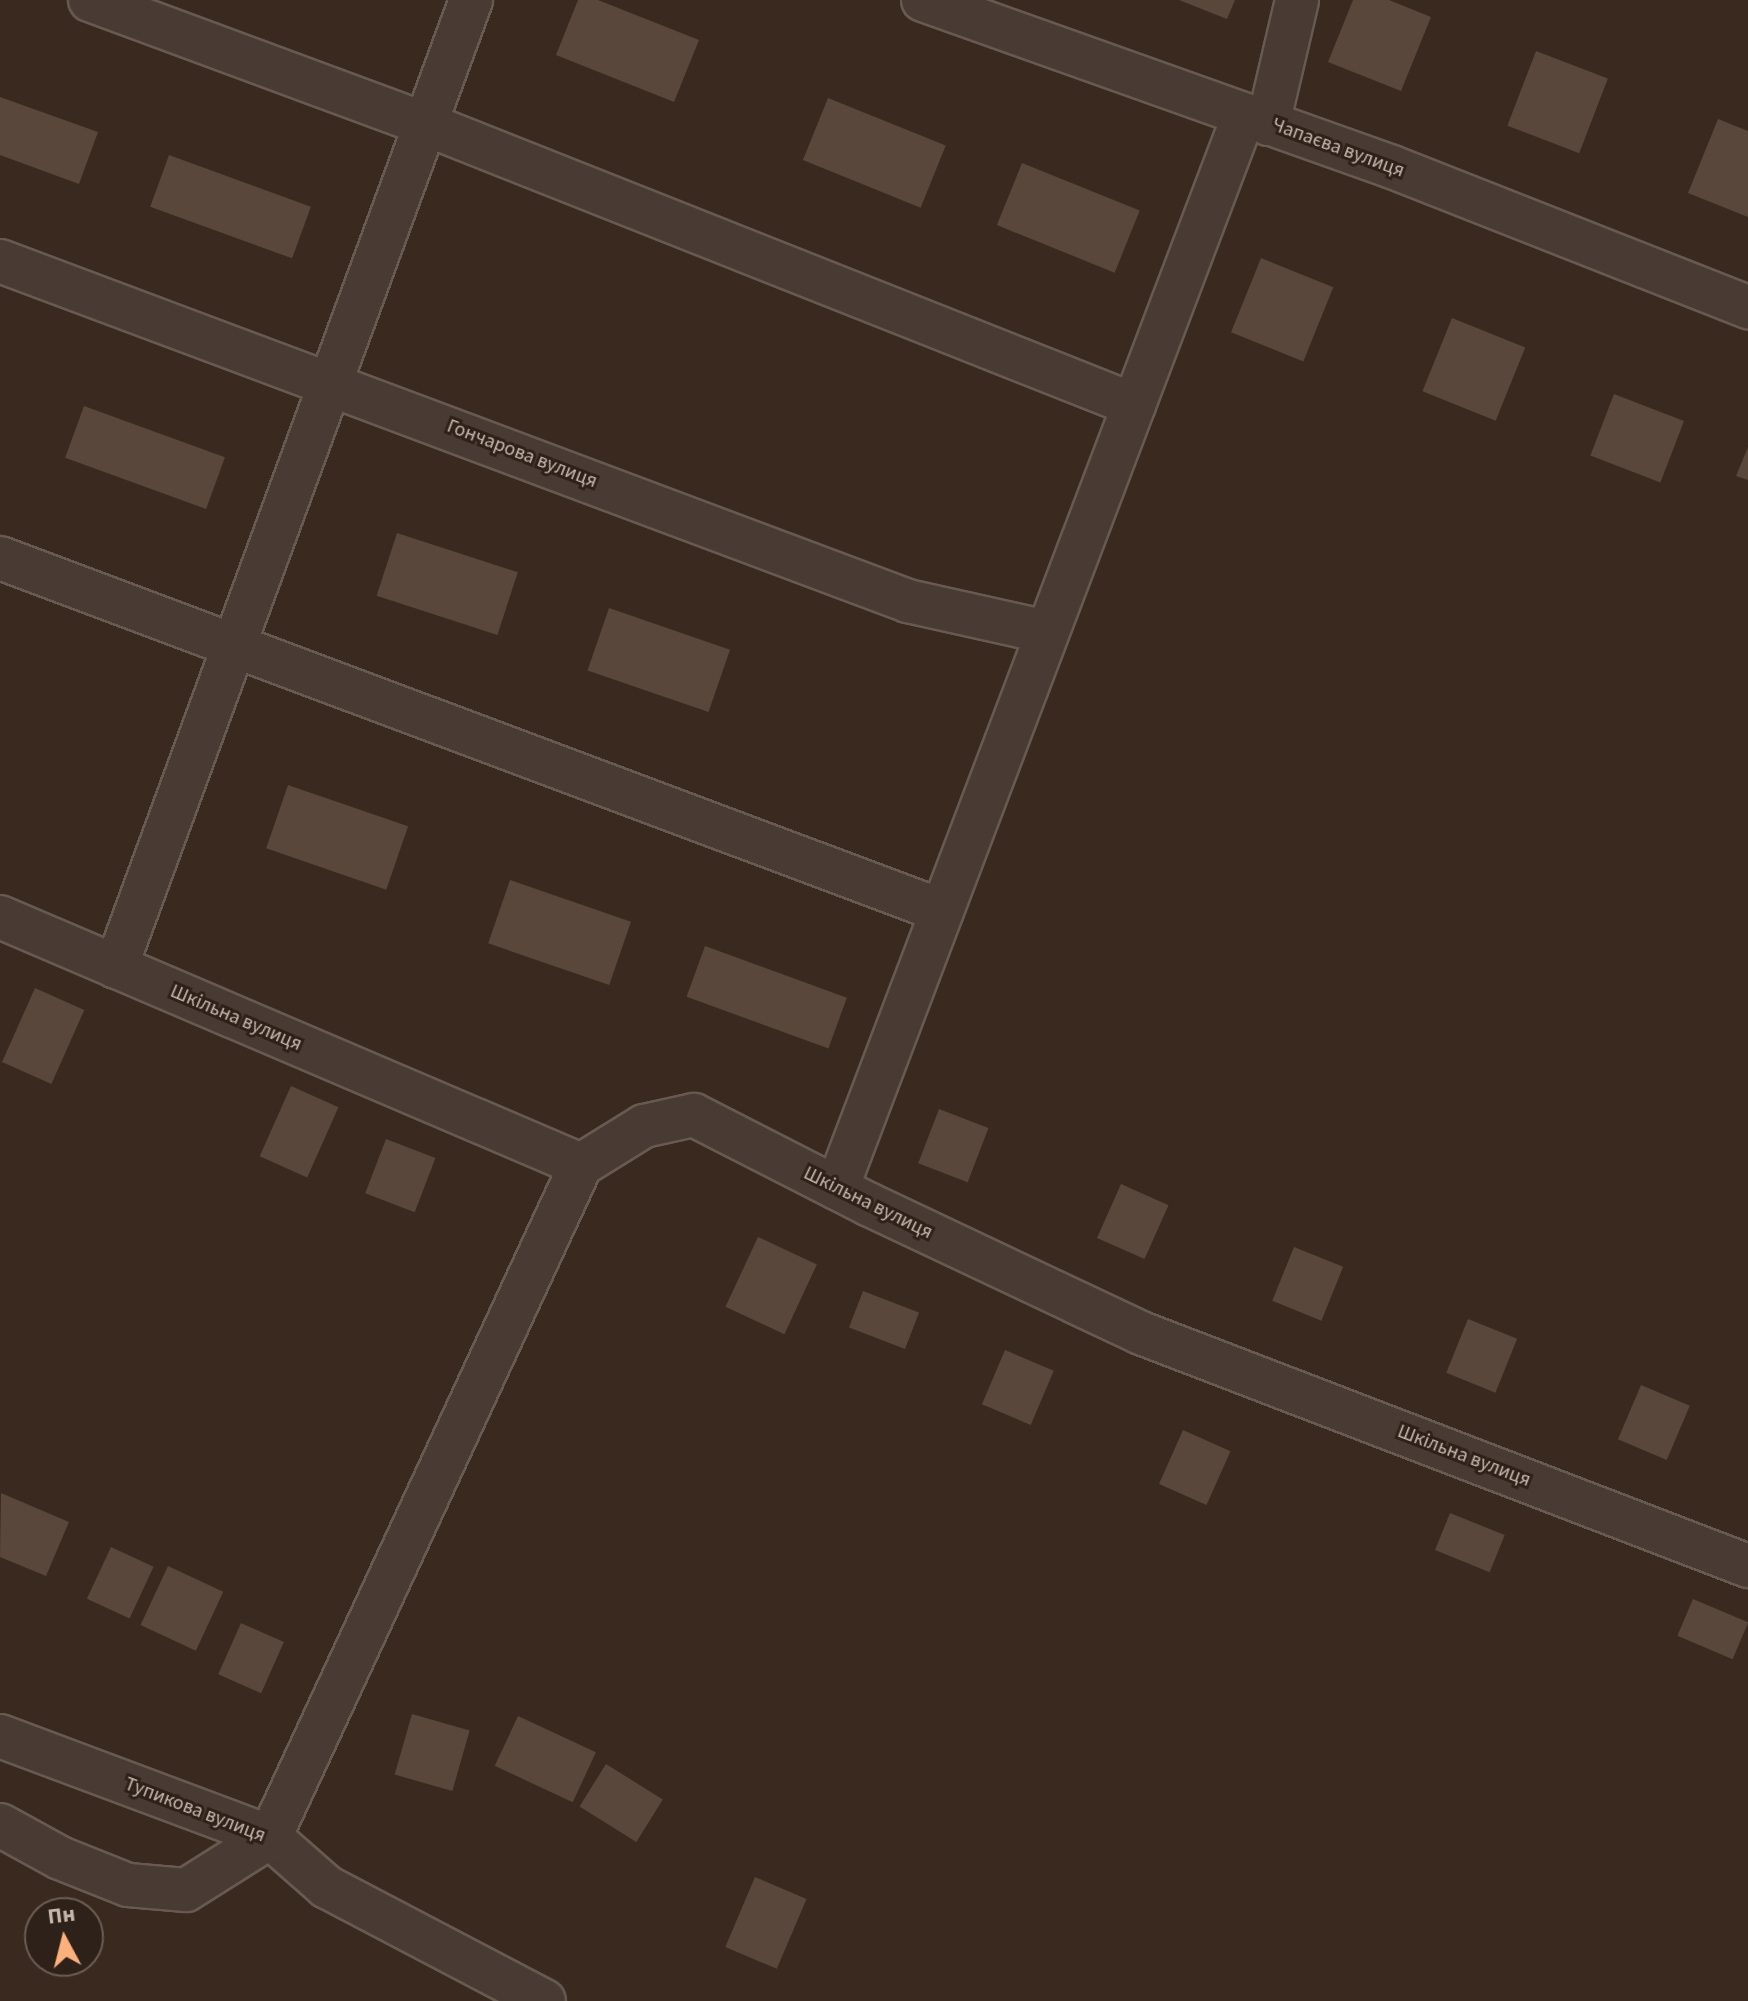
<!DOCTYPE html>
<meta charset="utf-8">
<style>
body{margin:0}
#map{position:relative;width:1748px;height:2001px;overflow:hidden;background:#39291f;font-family:"Source Sans 3",sans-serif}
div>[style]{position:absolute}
.building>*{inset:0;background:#59473b;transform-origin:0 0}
.roads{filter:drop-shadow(2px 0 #675a51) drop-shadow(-2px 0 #675a51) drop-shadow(0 2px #675a51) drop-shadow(0 -2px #675a51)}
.street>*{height:42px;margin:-21px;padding:0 21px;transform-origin:21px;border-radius:21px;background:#493b33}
span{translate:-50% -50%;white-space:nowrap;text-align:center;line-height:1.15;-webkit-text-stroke:6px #2e2119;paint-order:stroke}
.street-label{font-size:20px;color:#c6b7ad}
.north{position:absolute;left:24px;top:1897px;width:80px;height:80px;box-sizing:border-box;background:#2e2119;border:2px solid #6b5d54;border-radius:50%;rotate:353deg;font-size:22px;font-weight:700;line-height:32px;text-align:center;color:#c6b7ad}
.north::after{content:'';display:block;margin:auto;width:28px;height:36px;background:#fcb07c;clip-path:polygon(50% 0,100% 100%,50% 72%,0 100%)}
</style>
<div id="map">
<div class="building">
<i style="clip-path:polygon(578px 0,598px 0,699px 40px,674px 102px,556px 55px)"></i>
<i style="clip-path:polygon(1179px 0,1235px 0,1227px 19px)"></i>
<i style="clip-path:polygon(1353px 0,1389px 0,1431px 17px,1401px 91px,1328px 62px)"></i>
<i style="left:1536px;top:51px;width:77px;height:80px;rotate:21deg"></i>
<i style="clip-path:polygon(0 97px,98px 132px,79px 184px,0 155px)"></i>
<i style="left:828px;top:98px;width:127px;height:67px;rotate:22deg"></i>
<i style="clip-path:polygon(1718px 119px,1748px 131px,1748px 217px,1688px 193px)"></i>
<i style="left:169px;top:155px;width:151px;height:55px;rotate:20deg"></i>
<i style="left:1022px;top:163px;width:127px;height:67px;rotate:22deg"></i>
<i style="left:1261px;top:258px;width:78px;height:80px;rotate:22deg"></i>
<i style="left:1452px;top:318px;width:79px;height:79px;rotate:22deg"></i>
<i style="left:1614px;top:394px;width:75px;height:66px;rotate:21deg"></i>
<i style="left:84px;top:406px;width:150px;height:55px;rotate:20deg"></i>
<i style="clip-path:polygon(1748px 447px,1748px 480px,1736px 476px)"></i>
<i style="left:397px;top:533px;width:127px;height:66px;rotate:18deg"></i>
<i style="left:609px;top:608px;width:128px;height:66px;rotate:19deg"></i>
<i style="left:288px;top:785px;width:127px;height:67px;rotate:19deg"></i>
<i style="left:510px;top:880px;width:128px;height:67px;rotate:19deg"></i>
<i style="left:705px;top:946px;width:151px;height:54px;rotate:20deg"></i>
<i style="left:35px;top:988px;width:54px;height:81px;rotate:24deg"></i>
<i style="left:291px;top:1086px;width:52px;height:77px;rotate:24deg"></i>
<i style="left:939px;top:1109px;width:53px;height:58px;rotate:21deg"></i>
<i style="left:386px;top:1139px;width:53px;height:58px;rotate:21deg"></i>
<i style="left:1121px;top:1184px;width:52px;height:59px;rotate:24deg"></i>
<i style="left:758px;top:1237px;width:65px;height:77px;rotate:25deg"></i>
<i style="left:1294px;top:1247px;width:53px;height:58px;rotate:22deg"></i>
<i style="left:863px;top:1291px;width:60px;height:39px;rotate:21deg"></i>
<i style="left:1468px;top:1319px;width:53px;height:58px;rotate:22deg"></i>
<i style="left:1005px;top:1350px;width:53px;height:59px;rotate:23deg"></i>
<i style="left:1641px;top:1385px;width:53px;height:59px;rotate:23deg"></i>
<i style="left:1183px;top:1430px;width:52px;height:59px;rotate:24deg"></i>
<i style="clip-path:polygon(1px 1493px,69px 1522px,46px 1576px,0 1557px)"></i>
<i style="left:1450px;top:1513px;width:59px;height:40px;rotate:22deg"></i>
<i style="left:111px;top:1547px;width:47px;height:57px;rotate:25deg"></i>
<i style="left:168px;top:1566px;width:61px;height:65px;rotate:25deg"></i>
<i style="left:1693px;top:1599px;width:60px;height:40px;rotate:23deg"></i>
<i style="left:241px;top:1623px;width:47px;height:56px;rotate:24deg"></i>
<i style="left:412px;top:1714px;width:60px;height:63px;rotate:16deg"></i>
<i style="left:518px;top:1716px;width:86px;height:55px;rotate:25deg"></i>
<i style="left:606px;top:1764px;width:67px;height:50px;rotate:32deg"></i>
<i style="left:755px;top:1877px;width:56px;height:76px;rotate:23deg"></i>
</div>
<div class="roads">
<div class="street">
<i style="left:90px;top:0;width:355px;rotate:20.3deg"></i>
<i style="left:423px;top:123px;width:765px;rotate:21.63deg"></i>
<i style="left:923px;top:0;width:498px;rotate:19.6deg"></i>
<i style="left:1392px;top:167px;width:383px;rotate:21.5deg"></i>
<i style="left:1268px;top:124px;width:127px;rotate:-76.8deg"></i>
<i style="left:0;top:261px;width:970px;rotate:20.53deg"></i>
<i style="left:908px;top:601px;width:142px;rotate:12.6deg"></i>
<i style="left:0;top:558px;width:1006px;rotate:20.54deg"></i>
<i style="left:0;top:917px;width:632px;rotate:23.12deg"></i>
<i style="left:581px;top:1165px;width:74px;rotate:-31.8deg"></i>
<i style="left:644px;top:1126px;width:51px;rotate:-12.4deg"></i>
<i style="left:694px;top:1115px;width:195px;rotate:27.1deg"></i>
<i style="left:868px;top:1204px;width:302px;rotate:25.3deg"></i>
<i style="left:1141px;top:1333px;width:650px;rotate:21deg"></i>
<i style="left:116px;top:967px;width:1030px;rotate:-69.84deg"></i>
<i style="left:837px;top:1188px;width:1148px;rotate:-69.23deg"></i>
<i style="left:0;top:1736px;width:288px;rotate:20.5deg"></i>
<i style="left:270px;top:1837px;width:76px;rotate:41.3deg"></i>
<i style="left:327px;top:1887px;width:245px;rotate:27.7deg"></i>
<i style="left:0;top:1825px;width:68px;rotate:28.8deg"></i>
<i style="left:60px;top:1858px;width:73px;rotate:21.7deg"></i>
<i style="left:128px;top:1885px;width:58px;rotate:4.9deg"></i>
<i style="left:186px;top:1890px;width:99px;rotate:-32.2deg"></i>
<i style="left:270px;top:1837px;width:740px;rotate:-65.17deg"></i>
</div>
</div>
<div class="street-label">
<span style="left:1338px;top:148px;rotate:20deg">Чапаєва вулиця</span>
<span style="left:522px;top:454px;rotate:21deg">Гончарова вулиця</span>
<span style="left:236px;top:1018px;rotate:23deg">Шкільна вулиця</span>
<span style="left:868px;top:1203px;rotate:26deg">Шкільна вулиця</span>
<span style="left:1464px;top:1456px;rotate:21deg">Шкільна вулиця</span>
<span style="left:195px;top:1810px;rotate:21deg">Тупикова вулиця</span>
</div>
<div class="north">Пн</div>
</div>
